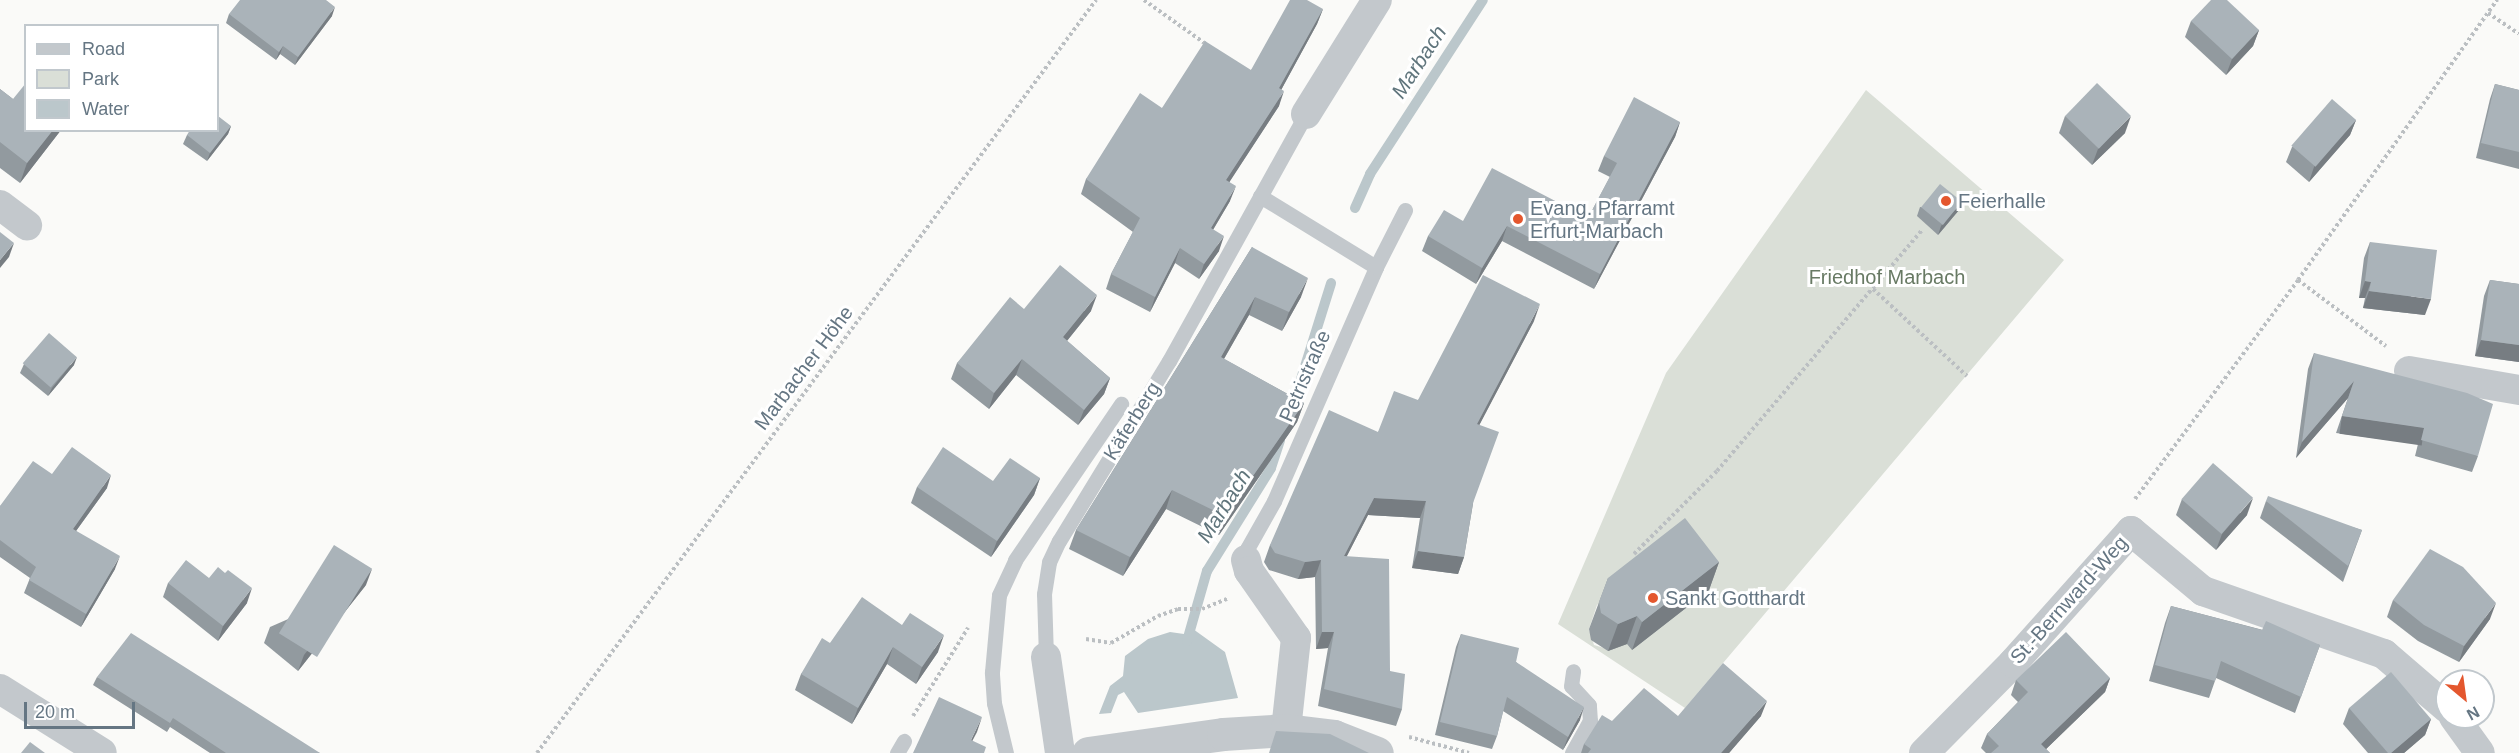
<!DOCTYPE html>
<meta charset="utf-8">
<style>
body{margin:0}
#map{position:relative;width:2519px;height:753px;overflow:hidden;background:#fafaf8;font-family:Arial,sans-serif}
div>[style]{position:absolute}
.green>*{inset:0;background:#dadfd7}
.water>*{inset:0;background:#bbc7cb}
.stream>*{height:10px;margin:-5px;padding:0 5px;transform-origin:5px;border-radius:5px;background:#bbc7cb}
.path>*{height:4px;margin-top:-2px;transform-origin:0;background:repeating-linear-gradient(90deg,#bbbfc2 0 3px,transparent 0 6px)}
.service>*{height:15px;margin:-7.5px;padding:0 7.5px;transform-origin:7.5px;border-radius:7.5px;background:#c3c8cc}
.minor>*{height:30px;margin:-15px;padding:0 15px;transform-origin:15px;border-radius:15px;background:#c3c8cc}
.tertiary>*{height:33px;margin:-16.5px;padding:0 16.5px;transform-origin:16.5px;border-radius:16.5px;background:#c3c8cc}
.wall>*{inset:0;background:#929a9f}
.shaded-wall>*{inset:0;background:#777d82;transform-origin:0 0}
.building>*{inset:0;background:#aab3b9;transform-origin:0 0}
.dots>*{width:16px;height:16px;translate:-50% -50%;box-sizing:border-box;border:3px solid #fff;border-radius:50%}
span{translate:-50% -50%;white-space:nowrap;text-align:center;line-height:1.15;-webkit-text-stroke:6px #fff;paint-order:stroke}
.poi-label{font-size:20px;color:#657683}
.left{translate:0 -50%;text-align:left}
.park-label{font-size:20px;color:#687a64}
.street-label{font-size:20px;color:#657683}
.water-label{font-size:21px;color:#60757c;font-style:italic}
.legend{position:absolute;left:24px;top:24px;width:195px;height:108px;box-sizing:border-box;background:#fff;border:2px solid #c1c8cd;margin:0;padding:8px 10px;list-style:none;font-size:18px;color:#657683}
.legend li{display:flex;align-items:center;gap:12px;height:30px}
.legend b{width:30px;border:2px solid #c1c8cd}
.north{position:absolute;left:2435px;top:669px;width:60px;height:60px;box-sizing:border-box;background:#fff;border:2px solid #c1c8cd;border-radius:50%;rotate:151deg;font-size:16px;font-weight:700;line-height:24px;text-align:center;color:#657683}
.north::after{content:'';display:block;margin:auto;width:21px;height:27px;background:#e4572e;clip-path:polygon(50% 0,100% 100%,50% 72%,0 100%)}
.scale{position:absolute;left:24px;top:702px;width:111px;height:27px;box-sizing:border-box;border:3px solid #657683;border-top:0;padding-left:8px;font-size:18px;line-height:21px;white-space:nowrap;color:#657683;-webkit-text-stroke:4px #fff;paint-order:stroke}
</style>
<div id="map">
<div class="green">
<i style="clip-path:polygon(evenodd,1866px 90px,2064px 260px,1685px 708px,1558px 624px,1666px 373px,1866px 90px,1675px 546px,1611px 650px,1594px 645px,1589px 629px,1597px 605px,1675px 546px)"></i>
</div>
<div class="water">
<i style="clip-path:polygon(1193px 629px,1225px 652px,1238px 698px,1138px 713px,1124px 692px,1118px 695px,1111px 713px,1099px 714px,1110px 686px,1123px 676px,1125px 656px,1148px 639px,1170px 632px,1184px 634px)"></i>
</div>
<div class="stream">
<i style="left:1355px;top:208px;width:37px;rotate:-66deg"></i>
<i style="left:1370px;top:174px;width:207px;rotate:-57deg"></i>
<i style="left:1291px;top:411px;width:134px;rotate:-72.6deg"></i>
<i style="left:1187px;top:641px;width:73px;rotate:-74.1deg"></i>
<i style="left:1207px;top:571px;width:121px;rotate:-58.1deg"></i>
<i style="left:1271px;top:468px;width:29px;rotate:-72deg"></i>
</div>
<div class="path">
<i style="left:1144px;top:0;width:77px;rotate:35.5deg"></i>
<i style="left:2488px;top:13px;width:37px;rotate:34deg"></i>
<i style="left:2298px;top:280px;width:110px;rotate:36.9deg"></i>
<i style="left:1873px;top:289px;width:128px;rotate:42.8deg"></i>
<i style="left:2135px;top:499px;width:273px;rotate:-53.3deg"></i>
<i style="left:2298px;top:280px;width:344px;rotate:-54.6deg"></i>
<i style="left:1634px;top:554px;width:117px;rotate:-45deg"></i>
<i style="left:1717px;top:471px;width:316px;rotate:-49.6deg"></i>
<i style="left:1086px;top:639px;width:25px;rotate:9deg"></i>
<i style="left:1111px;top:643px;width:54px;rotate:-29.9deg"></i>
<i style="left:1158px;top:616px;width:21px;rotate:-19deg"></i>
<i style="left:1178px;top:609px;width:24px"></i>
<i style="left:1202px;top:609px;width:27px;rotate:-22deg"></i>
<i style="left:913px;top:716px;width:104px;rotate:-58deg"></i>
<i style="left:1409px;top:737px;width:62px;rotate:14.9deg"></i>
<i style="left:537px;top:753px;width:938px;rotate:-53.41deg"></i>
</div>
<div class="service">
<i style="left:1260px;top:196px;width:136px;rotate:31.5deg"></i>
<i style="left:1246px;top:560px;width:11px;rotate:-85deg"></i>
<i style="left:1247px;top:549px;width:55px;rotate:-60.6deg"></i>
<i style="left:1274px;top:501px;width:255px;rotate:-66.4deg"></i>
<i style="left:1376px;top:267px;width:64px;rotate:-63deg"></i>
<i style="left:1046px;top:657px;width:63px;rotate:-91.8deg"></i>
<i style="left:1044px;top:594px;width:32px;rotate:-81deg"></i>
<i style="left:1049px;top:562px;width:23px;rotate:-65deg"></i>
<i style="left:1059px;top:541px;width:211px;rotate:-58.6deg"></i>
<i style="left:1169px;top:361px;width:282px;rotate:-61deg"></i>
<i style="left:897px;top:753px;width:14px;rotate:-60deg"></i>
<i style="left:1006px;top:753px;width:51px;rotate:-103.5deg"></i>
<i style="left:994px;top:703px;width:31px;rotate:-94deg"></i>
<i style="left:992px;top:672px;width:77px;rotate:-84.8deg"></i>
<i style="left:999px;top:595px;width:38px;rotate:-65deg"></i>
<i style="left:1015px;top:560px;width:189px;rotate:-55.8deg"></i>
<i style="left:1572px;top:753px;width:37px;rotate:-61deg"></i>
<i style="left:1590px;top:721px;width:16px;rotate:-94deg"></i>
<i style="left:1589px;top:705px;width:26px;rotate:-133deg"></i>
<i style="left:1571px;top:686px;width:15px;rotate:-82deg"></i>
</div>
<div class="minor">
<i style="left:1306px;top:114px;width:134px;rotate:-58.1deg"></i>
<i style="left:0;top:205px;width:34px;rotate:37deg"></i>
<i style="left:2409px;top:371px;width:112px;rotate:9.8deg"></i>
<i style="left:1246px;top:560px;width:11px;rotate:75deg"></i>
<i style="left:1249px;top:571px;width:82px;rotate:55deg"></i>
<i style="left:1296px;top:638px;width:93px;rotate:96.2deg"></i>
<i style="left:1046px;top:657px;width:97px;rotate:81.7deg"></i>
<i style="left:0;top:689px;width:120px;rotate:32.1deg"></i>
<i style="left:2454px;top:717px;width:44px;rotate:54.2deg"></i>
<i style="left:1924px;top:753px;width:127px;rotate:-45.3deg"></i>
<i style="left:2013px;top:663px;width:177px;rotate:-48.2deg"></i>
<i style="left:2131px;top:531px;width:94px;rotate:39.8deg"></i>
<i style="left:2203px;top:591px;width:192px;rotate:19.2deg"></i>
<i style="left:2384px;top:654px;width:83px;rotate:40.6deg"></i>
</div>
<div class="tertiary">
<i style="left:1088px;top:753px;width:136px;rotate:-8deg"></i>
<i style="left:1223px;top:734px;width:63px;rotate:-3.6deg"></i>
<i style="left:1286px;top:730px;width:48px;rotate:7.1deg"></i>
<i style="left:1334px;top:736px;width:46px;rotate:21.6deg"></i>
</div>
<div class="wall">
<i style="clip-path:polygon(327px 1px,332px 16px,295px 65px,280px 54px,276px 60px,226px 23px,229px 14px)"></i>
<i style="clip-path:polygon(1323px 9px,1317px 24px,1281px 90px,1279px 106px,1229px 182px,1230px 201px,1213px 230px,1219px 251px,1199px 279px,1175px 263px,1150px 312px,1106px 289px,1111px 274px,1133px 232px,1081px 194px,1086px 179px,1162px 108px,1251px 70px)"></i>
<i style="clip-path:polygon(2191px 21px,2259px 30px,2253px 46px,2226px 75px,2185px 37px)"></i>
<i style="clip-path:polygon(2495px 84px,2519px 90px,2519px 169px,2476px 158px,2490px 99px)"></i>
<i style="clip-path:polygon(0 89px,13px 99px,61px 130px,20px 183px,0 168px)"></i>
<i style="clip-path:polygon(2065px 116px,2125px 133px,2092px 165px,2059px 133px)"></i>
<i style="clip-path:polygon(2356px 120px,2350px 135px,2309px 182px,2286px 162px,2292px 147px)"></i>
<i style="clip-path:polygon(1680px 122px,1675px 137px,1594px 289px,1502px 241px,1476px 284px,1422px 251px,1428px 236px,1463px 221px,1588px 218px,1610px 177px,1598px 171px,1604px 156px)"></i>
<i style="clip-path:polygon(231px 126px,228px 134px,207px 161px,183px 144px,187px 135px)"></i>
<i style="clip-path:polygon(1920px 207px,1959px 210px,1938px 235px,1917px 216px)"></i>
<i style="clip-path:polygon(2370px 242px,2425px 315px,2363px 308px,2365px 298px,2359px 298px,2364px 258px)"></i>
<i style="clip-path:polygon(1252px 247px,1301px 297px,1282px 331px,1249px 315px,1224px 359px,1304px 403px,1297px 422px,1219px 535px,1166px 509px,1123px 576px,1069px 549px,1076px 530px)"></i>
<i style="clip-path:polygon(2490px 280px,2519px 284px,2519px 362px,2475px 356px,2484px 296px)"></i>
<i style="clip-path:polygon(1024px 309px,1091px 311px,1067px 341px,1110px 378px,1104px 394px,1078px 425px,1016px 375px,989px 409px,951px 379px,957px 363px)"></i>
<i style="clip-path:polygon(1534px 321px,1479px 425px,1473px 504px,1464px 557px,1458px 574px,1412px 568px,1420px 518px,1368px 515px,1347px 556px,1390px 671px,1402px 709px,1396px 726px,1318px 706px,1328px 648px,1316px 649px,1315px 577px,1298px 579px,1269px 570px,1264px 562px,1270px 545px,1378px 432px,1418px 400px)"></i>
<i style="clip-path:polygon(2314px 353px,2478px 456px,2472px 472px,2415px 456px,2418px 444px,2336px 433px,2348px 398px,2296px 458px,2308px 369px)"></i>
<i style="clip-path:polygon(24px 364px,74px 365px,48px 396px,20px 373px)"></i>
<i style="clip-path:polygon(52px 474px,107px 488px,76px 531px,115px 569px,81px 627px,24px 593px,30px 578px,0 557px,0 506px)"></i>
<i style="clip-path:polygon(1040px 478px,1034px 495px,991px 557px,911px 503px,917px 487px)"></i>
<i style="clip-path:polygon(2182px 499px,2247px 515px,2216px 550px,2176px 515px)"></i>
<i style="clip-path:polygon(2266px 501px,2362px 530px,2343px 582px,2260px 518px)"></i>
<i style="clip-path:polygon(1719px 562px,1709px 590px,1632px 650px,1627px 644px,1608px 651px,1591px 640px,1589px 629px,1608px 578px)"></i>
<i style="clip-path:polygon(209px 578px,247px 603px,218px 641px,163px 597px,168px 583px)"></i>
<i style="clip-path:polygon(366px 585px,298px 671px,264px 643px,270px 627px)"></i>
<i style="clip-path:polygon(2393px 600px,2490px 619px,2459px 662px,2418px 641px,2387px 617px)"></i>
<i style="clip-path:polygon(2171px 606px,2320px 645px,2295px 713px,2216px 678px,2209px 698px,2149px 681px,2165px 623px)"></i>
<i style="clip-path:polygon(902px 625px,938px 652px,916px 684px,887px 664px,852px 724px,795px 690px,801px 674px,830px 643px)"></i>
<i style="clip-path:polygon(1461px 634px,1516px 662px,1580px 720px,1563px 750px,1503px 711px,1497px 736px,1492px 749px,1435px 735px,1456px 647px)"></i>
<i style="clip-path:polygon(97px 677px,320px 753px,210px 753px,170px 727px,167px 732px,93px 685px)"></i>
<i style="clip-path:polygon(2110px 678px,2105px 692px,2046px 749px,2050px 753px,1986px 753px,1981px 748px,1987px 734px,2018px 702px,2011px 695px,2016px 680px)"></i>
<i style="clip-path:polygon(2349px 708px,2431px 719px,2425px 735px,2404px 753px,2368px 753px,2343px 724px)"></i>
<i style="clip-path:polygon(1678px 716px,1761px 716px,1729px 753px,1581px 753px,1584px 744px,1612px 721px)"></i>
</div>
<div class="shaded-wall">
<i style="clip-path:polygon(335px 7px,332px 16px,295px 65px,298px 57px)"></i>
<i style="clip-path:polygon(1323px 9px,1317px 24px,1274px 103px,1279px 88px)"></i>
<i style="clip-path:polygon(2259px 30px,2253px 46px,2226px 75px,2232px 59px)"></i>
<i style="clip-path:polygon(283px 46px,280px 54px,276px 60px,279px 52px)"></i>
<i style="clip-path:polygon(1284px 91px,1279px 106px,1221px 195px,1226px 180px)"></i>
<i style="clip-path:polygon(2131px 116px,2125px 133px,2092px 165px,2098px 149px)"></i>
<i style="clip-path:polygon(2356px 120px,2350px 135px,2309px 182px,2314px 167px)"></i>
<i style="clip-path:polygon(1680px 122px,1675px 137px,1594px 289px,1600px 274px)"></i>
<i style="clip-path:polygon(231px 126px,228px 134px,207px 161px,210px 153px)"></i>
<i style="clip-path:polygon(53px 130px,61px 130px,20px 183px,27px 163px)"></i>
<i style="clip-path:polygon(1236px 186px,1230px 201px,1205px 243px,1211px 228px)"></i>
<i style="clip-path:polygon(1962px 202px,1959px 210px,1938px 235px,1941px 226px)"></i>
<i style="clip-path:polygon(1507px 226px,1502px 241px,1476px 284px,1482px 268px)"></i>
<i style="clip-path:polygon(1224px 236px,1219px 251px,1199px 279px,1204px 264px)"></i>
<i style="clip-path:polygon(14px 243px,9px 257px,0 268px,0 260px)"></i>
<i style="clip-path:polygon(1180px 248px,1175px 263px,1150px 312px,1155px 297px)"></i>
<i style="clip-path:polygon(1308px 278px,1301px 297px,1282px 331px,1289px 312px)"></i>
<i style="clip-path:polygon(2365px 281px,2371px 282px,2365px 298px,2359px 298px)"></i>
<i style="clip-path:polygon(2369px 291px,2431px 299px,2425px 315px,2363px 308px)"></i>
<i style="clip-path:polygon(1097px 295px,1091px 311px,1057px 353px,1063px 337px)"></i>
<i style="clip-path:polygon(1255px 297px,1249px 315px,1214px 376px,1221px 357px)"></i>
<i style="clip-path:polygon(1540px 304px,1534px 321px,1471px 441px,1477px 424px)"></i>
<i style="clip-path:polygon(2481px 340px,2519px 345px,2519px 362px,2475px 356px)"></i>
<i style="clip-path:polygon(77px 357px,74px 365px,48px 396px,52px 388px)"></i>
<i style="clip-path:polygon(1022px 359px,1016px 375px,989px 409px,994px 393px)"></i>
<i style="clip-path:polygon(1110px 378px,1104px 394px,1078px 425px,1084px 410px)"></i>
<i style="clip-path:polygon(2354px 381px,2348px 398px,2296px 458px,2302px 442px)"></i>
<i style="clip-path:polygon(1304px 403px,1297px 422px,1219px 535px,1225px 516px)"></i>
<i style="left:2342px;top:416px;width:83px;height:18px;rotate:8deg"></i>
<i style="clip-path:polygon(111px 475px,107px 488px,68px 542px,73px 529px)"></i>
<i style="clip-path:polygon(1040px 478px,1034px 495px,991px 557px,997px 541px)"></i>
<i style="clip-path:polygon(1172px 490px,1166px 509px,1123px 576px,1130px 557px)"></i>
<i style="clip-path:polygon(1374px 498px,1426px 501px,1420px 518px,1368px 515px,1338px 573px,1344px 556px)"></i>
<i style="clip-path:polygon(2253px 498px,2247px 515px,2216px 550px,2222px 534px)"></i>
<i style="clip-path:polygon(1418px 551px,1464px 557px,1458px 574px,1412px 568px)"></i>
<i style="clip-path:polygon(120px 556px,115px 569px,81px 627px,86px 614px)"></i>
<i style="clip-path:polygon(1321px 560px,1315px 577px,1298px 579px,1305px 562px)"></i>
<i style="clip-path:polygon(1719px 562px,1709px 590px,1632px 650px,1642px 622px)"></i>
<i style="clip-path:polygon(372px 569px,366px 585px,298px 671px,304px 655px)"></i>
<i style="clip-path:polygon(252px 588px,247px 603px,218px 641px,223px 626px)"></i>
<i style="clip-path:polygon(2496px 603px,2490px 619px,2459px 662px,2464px 646px)"></i>
<i style="clip-path:polygon(1637px 616px,1627px 644px,1608px 651px,1618px 624px)"></i>
<i style="clip-path:polygon(1322px 632px,1334px 632px,1328px 648px,1316px 649px)"></i>
<i style="clip-path:polygon(944px 635px,938px 652px,916px 684px,922px 667px)"></i>
<i style="clip-path:polygon(893px 647px,887px 664px,852px 724px,858px 708px)"></i>
<i style="clip-path:polygon(2110px 678px,2105px 692px,2042px 753px,2041px 744px)"></i>
<i style="clip-path:polygon(1767px 701px,1761px 716px,1729px 753px,1721px 753px)"></i>
<i style="clip-path:polygon(1584px 707px,1580px 720px,1563px 750px,1568px 737px)"></i>
<i style="clip-path:polygon(982px 717px,977px 732px,966px 753px,971px 740px)"></i>
<i style="clip-path:polygon(2431px 719px,2425px 735px,2404px 753px,2391px 753px)"></i>
</div>
<div class="building">
<i style="clip-path:polygon(240px 0,326px 0,335px 7px,298px 57px,283px 46px,279px 52px,229px 14px)"></i>
<i style="clip-path:polygon(1290px 0,1307px 0,1323px 9px,1279px 88px,1284px 91px,1226px 180px,1236px 186px,1211px 228px,1224px 236px,1204px 264px,1180px 248px,1155px 297px,1111px 274px,1140px 218px,1086px 179px,1140px 93px,1162px 108px,1205px 41px,1251px 70px)"></i>
<i style="clip-path:polygon(2211px 0,2227px 0,2259px 30px,2232px 59px,2191px 21px)"></i>
<i style="clip-path:polygon(26px 83px,26px 130px,53px 130px,27px 163px,0 142px,0 89px,13px 99px)"></i>
<i style="left:2097px;top:83px;width:47px;height:46px;rotate:44deg"></i>
<i style="clip-path:polygon(2495px 84px,2519px 90px,2519px 152px,2481px 143px)"></i>
<i style="clip-path:polygon(1634px 97px,1680px 122px,1600px 274px,1507px 226px,1482px 268px,1428px 236px,1444px 210px,1463px 221px,1492px 168px,1588px 218px,1617px 163px,1604px 156px)"></i>
<i style="left:2332px;top:99px;width:32px;height:62px;rotate:41deg"></i>
<i style="clip-path:polygon(218px 116px,231px 126px,210px 153px,187px 135px,190px 130px,218px 130px)"></i>
<i style="left:1940px;top:184px;width:28px;height:30px;rotate:39deg"></i>
<i style="clip-path:polygon(0 232px,14px 243px,0 260px)"></i>
<i style="clip-path:polygon(2370px 242px,2437px 250px,2431px 299px,2369px 291px,2371px 282px,2365px 281px)"></i>
<i style="clip-path:polygon(1252px 247px,1308px 278px,1289px 312px,1255px 297px,1221px 357px,1304px 403px,1225px 516px,1172px 490px,1130px 557px,1076px 530px)"></i>
<i style="clip-path:polygon(1060px 265px,1097px 295px,1063px 337px,1110px 378px,1084px 410px,1022px 359px,994px 393px,957px 363px,1010px 297px,1024px 309px)"></i>
<i style="clip-path:polygon(1483px 275px,1540px 304px,1477px 424px,1499px 432px,1473px 503px,1464px 557px,1418px 551px,1426px 501px,1374px 498px,1344px 556px,1389px 559px,1390px 671px,1405px 674px,1402px 709px,1324px 689px,1334px 632px,1322px 632px,1321px 560px,1305px 562px,1275px 553px,1270px 545px,1329px 410px,1378px 432px,1394px 391px,1418px 400px)"></i>
<i style="clip-path:polygon(2490px 280px,2519px 284px,2519px 345px,2481px 340px)"></i>
<i style="left:49px;top:333px;width:37px;height:40px;rotate:41deg"></i>
<i style="clip-path:polygon(2314px 353px,2467px 393px,2493px 404px,2478px 456px,2421px 440px,2424px 428px,2342px 416px,2354px 381px,2302px 442px)"></i>
<i style="clip-path:polygon(72px 447px,111px 475px,73px 529px,120px 556px,86px 614px,29px 580px,36px 567px,0 540px,0 506px,33px 461px,52px 474px)"></i>
<i style="clip-path:polygon(943px 447px,993px 481px,1010px 458px,1040px 478px,997px 541px,917px 487px)"></i>
<i style="left:2213px;top:463px;width:53px;height:48px;rotate:41deg"></i>
<i style="clip-path:polygon(2268px 496px,2362px 530px,2348px 566px,2266px 501px)"></i>
<i style="clip-path:polygon(1685px 518px,1719px 562px,1642px 622px,1637px 616px,1618px 624px,1601px 613px,1599px 602px,1608px 578px)"></i>
<i style="left:334px;top:545px;width:45px;height:104px;rotate:32deg"></i>
<i style="clip-path:polygon(2430px 549px,2463px 567px,2496px 603px,2464px 646px,2424px 625px,2393px 600px)"></i>
<i style="clip-path:polygon(186px 560px,209px 578px,218px 567px,225px 573px,228px 570px,252px 588px,223px 626px,168px 583px)"></i>
<i style="clip-path:polygon(862px 597px,902px 625px,910px 613px,944px 635px,922px 667px,893px 647px,858px 708px,801px 674px,822px 638px,830px 643px)"></i>
<i style="clip-path:polygon(2171px 606px,2262px 630px,2266px 621px,2320px 645px,2301px 697px,2221px 661px,2215px 681px,2155px 665px)"></i>
<i style="clip-path:polygon(2066px 632px,2110px 678px,2041px 744px,2050px 753px,1991px 753px,1999px 746px,1987px 734px,2028px 692px,2016px 680px)"></i>
<i style="clip-path:polygon(131px 633px,320px 753px,226px 753px,173px 718px,170px 723px,97px 677px)"></i>
<i style="clip-path:polygon(1461px 634px,1519px 648px,1516px 662px,1584px 707px,1568px 737px,1507px 697px,1497px 736px,1440px 722px)"></i>
<i style="clip-path:polygon(1723px 663px,1767px 701px,1721px 753px,1588px 753px,1591px 749px,1584px 744px,1602px 715px,1612px 721px,1644px 688px,1678px 716px)"></i>
<i style="clip-path:polygon(2391px 672px,2431px 719px,2391px 753px,2388px 753px,2349px 708px)"></i>
<i style="clip-path:polygon(939px 697px,982px 717px,971px 740px,986px 747px,984px 753px,913px 753px)"></i>
<i style="clip-path:polygon(1276px 731px,1330px 734px,1369px 753px,1269px 753px)"></i>
<i style="clip-path:polygon(30px 742px,45px 753px,21px 753px)"></i>
</div>
<div class="dots">
<i style="left:1946px;top:201px;background:#e4572e"></i>
<i style="left:1518px;top:219px;background:#e4572e"></i>
<i style="left:1653px;top:598px;background:#e4572e"></i>
</div>
<div class="poi-label">
<span class="left" style="left:1958px;top:201px">Feierhalle</span>
<span class="left" style="left:1530px;top:220px">Evang. Pfarramt<br>Erfurt-Marbach</span>
<span class="left" style="left:1665px;top:598px">Sankt Gotthardt</span>
</div>
<div class="park-label">
<span style="left:1887px;top:277px">Friedhof Marbach</span>
</div>
<div class="street-label">
<span style="left:804px;top:368px;rotate:-53deg">Marbacher Höhe</span>
<span style="left:1305px;top:376px;rotate:-66deg">Petristraße</span>
<span style="left:1132px;top:421px;rotate:-58deg">Käferberg</span>
<span style="left:2069px;top:600px;rotate:-48deg">St.-Bernward-Weg</span>
</div>
<div class="water-label">
<span style="left:1419px;top:62px;rotate:-57deg">Marbach</span>
<span style="left:1224px;top:506px;rotate:-58deg">Marbach</span>
</div>
<ul class="legend">
<li><b style="height:8px;background:#c3c8cc"></b>Road</li>
<li><b style="height:16px;background:#dadfd7"></b>Park</li>
<li><b style="height:16px;background:#bbc7cb"></b>Water</li>
</ul>
<div class="north">N</div>
<div class="scale">20 m</div>
</div>
